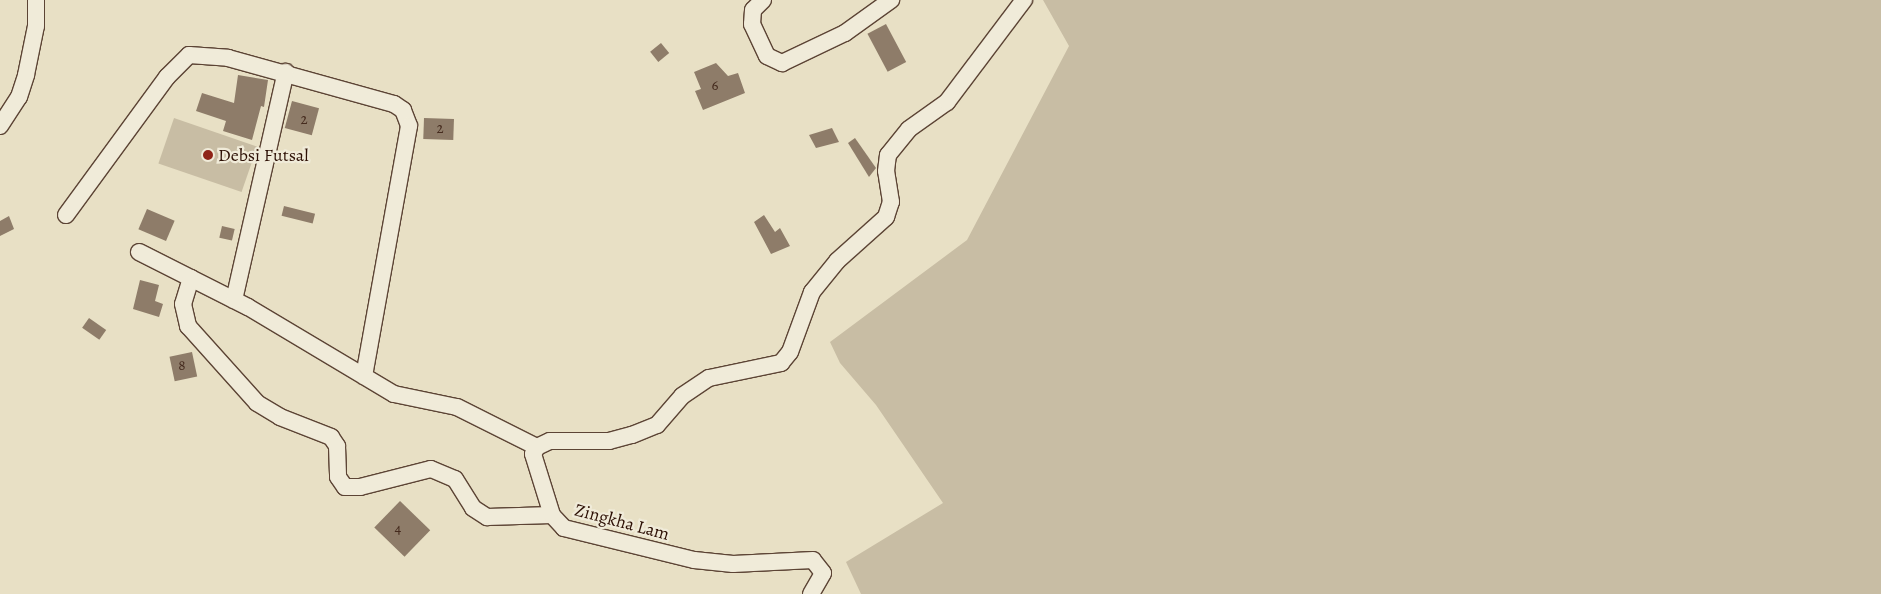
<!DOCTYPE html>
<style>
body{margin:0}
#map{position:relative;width:1881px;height:594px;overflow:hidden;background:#e8e0c5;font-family:Alegreya,serif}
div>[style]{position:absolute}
.green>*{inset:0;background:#c8bda4;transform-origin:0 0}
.building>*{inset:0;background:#8e7c69;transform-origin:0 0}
.roads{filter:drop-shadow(1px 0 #5c4435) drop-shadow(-1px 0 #5c4435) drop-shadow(0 1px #5c4435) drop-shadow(0 -1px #5c4435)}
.minor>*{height:16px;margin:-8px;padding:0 8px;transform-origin:8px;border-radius:8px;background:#f0ebd9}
.dots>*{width:14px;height:14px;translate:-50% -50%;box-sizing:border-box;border:2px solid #f0ebd9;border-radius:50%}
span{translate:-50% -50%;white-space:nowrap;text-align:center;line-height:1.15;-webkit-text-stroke:4.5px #f0ebd9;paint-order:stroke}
.number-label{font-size:15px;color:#452b1e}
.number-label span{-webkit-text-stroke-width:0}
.poi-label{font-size:18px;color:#2d1005}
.left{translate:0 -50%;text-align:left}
.street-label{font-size:18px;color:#2d1005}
</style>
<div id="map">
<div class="green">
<i style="clip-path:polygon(1043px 0,1881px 0,1881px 594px,861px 594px,846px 562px,943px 503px,876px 405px,840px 363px,830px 342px,967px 240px,1069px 46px)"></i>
<i style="left:174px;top:118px;width:88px;height:48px;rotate:19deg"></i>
</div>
<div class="building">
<i style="left:886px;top:24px;width:43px;height:21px;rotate:62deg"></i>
<i style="left:661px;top:43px;width:13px;height:14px;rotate:51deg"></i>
<i style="clip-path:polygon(716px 63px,728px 76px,738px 73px,745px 93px,703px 110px,695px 91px,701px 89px,694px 72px)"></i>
<i style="clip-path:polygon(238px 75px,268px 80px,264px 107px,261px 106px,252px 140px,223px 131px,226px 121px,196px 111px,202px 93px,234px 103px)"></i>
<i style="left:292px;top:101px;width:28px;height:28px;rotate:15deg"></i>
<i style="left:424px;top:118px;width:30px;height:21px;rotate:2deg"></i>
<i style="clip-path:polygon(832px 128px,839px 142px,816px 148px,809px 135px)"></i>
<i style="clip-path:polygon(855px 138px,876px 168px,869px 177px,848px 143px)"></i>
<i style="left:284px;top:206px;width:32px;height:10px;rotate:14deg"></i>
<i style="left:147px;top:209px;width:30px;height:22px;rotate:23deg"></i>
<i style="clip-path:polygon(764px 215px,775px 232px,780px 228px,790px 246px,771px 254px,754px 222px)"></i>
<i style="clip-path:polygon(9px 216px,14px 229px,0 236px,0 221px)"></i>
<i style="left:222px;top:226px;width:13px;height:12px;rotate:13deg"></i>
<i style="clip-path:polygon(140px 280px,159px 285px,155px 301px,163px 304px,159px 317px,133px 309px)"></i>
<i style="left:89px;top:318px;width:21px;height:12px;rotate:35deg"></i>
<i style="left:192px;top:352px;width:25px;height:23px;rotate:78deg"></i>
<i style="left:400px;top:501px;width:42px;height:37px;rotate:44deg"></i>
</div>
<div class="roads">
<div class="minor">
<i style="left:763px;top:0;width:14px;rotate:135deg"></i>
<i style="left:753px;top:10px;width:14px;rotate:94deg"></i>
<i style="left:752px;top:24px;width:35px;rotate:65deg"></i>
<i style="left:767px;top:56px;width:17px;rotate:25deg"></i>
<i style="left:782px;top:63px;width:70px;rotate:-25.5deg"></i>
<i style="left:845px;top:33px;width:57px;rotate:-35.7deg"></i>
<i style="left:0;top:126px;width:35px;rotate:-57deg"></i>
<i style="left:19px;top:97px;width:23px;rotate:-72deg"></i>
<i style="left:26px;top:75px;width:50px;rotate:-78.5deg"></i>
<i style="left:36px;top:26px;width:26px;rotate:-90deg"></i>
<i style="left:66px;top:215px;width:171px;rotate:-53.8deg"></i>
<i style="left:167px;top:77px;width:31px;rotate:-45deg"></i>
<i style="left:189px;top:55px;width:39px;rotate:4deg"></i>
<i style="left:228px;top:58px;width:172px;rotate:15.5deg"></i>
<i style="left:394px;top:104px;width:11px;rotate:34deg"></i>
<i style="left:403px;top:110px;width:17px;rotate:69deg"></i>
<i style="left:409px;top:126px;width:254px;rotate:100.2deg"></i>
<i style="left:139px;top:252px;width:122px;rotate:26.8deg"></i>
<i style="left:248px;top:307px;width:170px;rotate:30.8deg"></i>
<i style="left:394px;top:394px;width:64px;rotate:11.7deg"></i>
<i style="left:457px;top:407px;width:89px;rotate:26.6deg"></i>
<i style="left:191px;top:278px;width:27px;rotate:107deg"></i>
<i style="left:183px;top:304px;width:23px;rotate:77deg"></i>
<i style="left:188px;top:326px;width:103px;rotate:48.1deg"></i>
<i style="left:257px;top:403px;width:27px;rotate:31deg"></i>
<i style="left:280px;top:417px;width:55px;rotate:21.4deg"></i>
<i style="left:331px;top:437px;width:11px;rotate:56deg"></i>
<i style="left:337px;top:446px;width:31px;rotate:88deg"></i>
<i style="left:338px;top:477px;width:12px;rotate:55deg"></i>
<i style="left:345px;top:487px;width:15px"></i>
<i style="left:360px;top:487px;width:73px;rotate:-14.2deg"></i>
<i style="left:431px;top:469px;width:26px;rotate:23deg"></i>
<i style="left:455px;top:479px;width:34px;rotate:58deg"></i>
<i style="left:473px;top:508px;width:17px;rotate:33deg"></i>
<i style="left:487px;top:517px;width:65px;rotate:-1.8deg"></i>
<i style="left:234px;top:300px;width:234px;rotate:-77.2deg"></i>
<i style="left:811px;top:594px;width:24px;rotate:-60deg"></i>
<i style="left:823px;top:573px;width:16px;rotate:-128deg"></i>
<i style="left:813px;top:560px;width:80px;rotate:177.1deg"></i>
<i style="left:733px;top:564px;width:39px;rotate:-174deg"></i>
<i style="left:694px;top:560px;width:134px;rotate:-166.2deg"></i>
<i style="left:564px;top:528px;width:18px;rotate:-133deg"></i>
<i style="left:552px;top:515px;width:64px;rotate:-107.3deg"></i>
<i style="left:533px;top:454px;width:8px;rotate:-60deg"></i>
<i style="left:537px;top:447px;width:14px;rotate:-25deg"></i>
<i style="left:550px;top:441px;width:59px"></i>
<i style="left:609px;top:441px;width:24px;rotate:-15deg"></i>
<i style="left:632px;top:435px;width:27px;rotate:-22deg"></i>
<i style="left:657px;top:425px;width:38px;rotate:-49deg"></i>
<i style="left:682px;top:396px;width:32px;rotate:-34deg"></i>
<i style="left:709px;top:378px;width:74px;rotate:-11.8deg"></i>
<i style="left:781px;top:363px;width:14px;rotate:-51deg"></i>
<i style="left:790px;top:352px;width:64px;rotate:-69.9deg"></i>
<i style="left:812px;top:292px;width:40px;rotate:-51deg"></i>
<i style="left:837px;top:261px;width:66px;rotate:-41.9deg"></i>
<i style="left:886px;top:217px;width:16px;rotate:-72deg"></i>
<i style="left:891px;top:202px;width:31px;rotate:-99deg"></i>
<i style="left:886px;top:171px;width:16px;rotate:-83deg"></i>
<i style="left:888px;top:155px;width:33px;rotate:-51deg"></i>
<i style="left:909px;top:129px;width:47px;rotate:-35.4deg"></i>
<i style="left:947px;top:102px;width:128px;rotate:-53deg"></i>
</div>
</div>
<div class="dots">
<i style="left:208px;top:155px;background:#8f2418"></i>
</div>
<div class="number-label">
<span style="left:715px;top:86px">6</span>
<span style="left:304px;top:120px">2</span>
<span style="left:440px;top:129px">2</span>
<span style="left:182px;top:366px">8</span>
<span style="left:398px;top:529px">4</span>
</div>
<div class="poi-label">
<span class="left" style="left:218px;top:155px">Debsi Futsal</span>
</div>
<div class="street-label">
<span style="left:622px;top:522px;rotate:15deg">Zingkha Lam</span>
</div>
</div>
